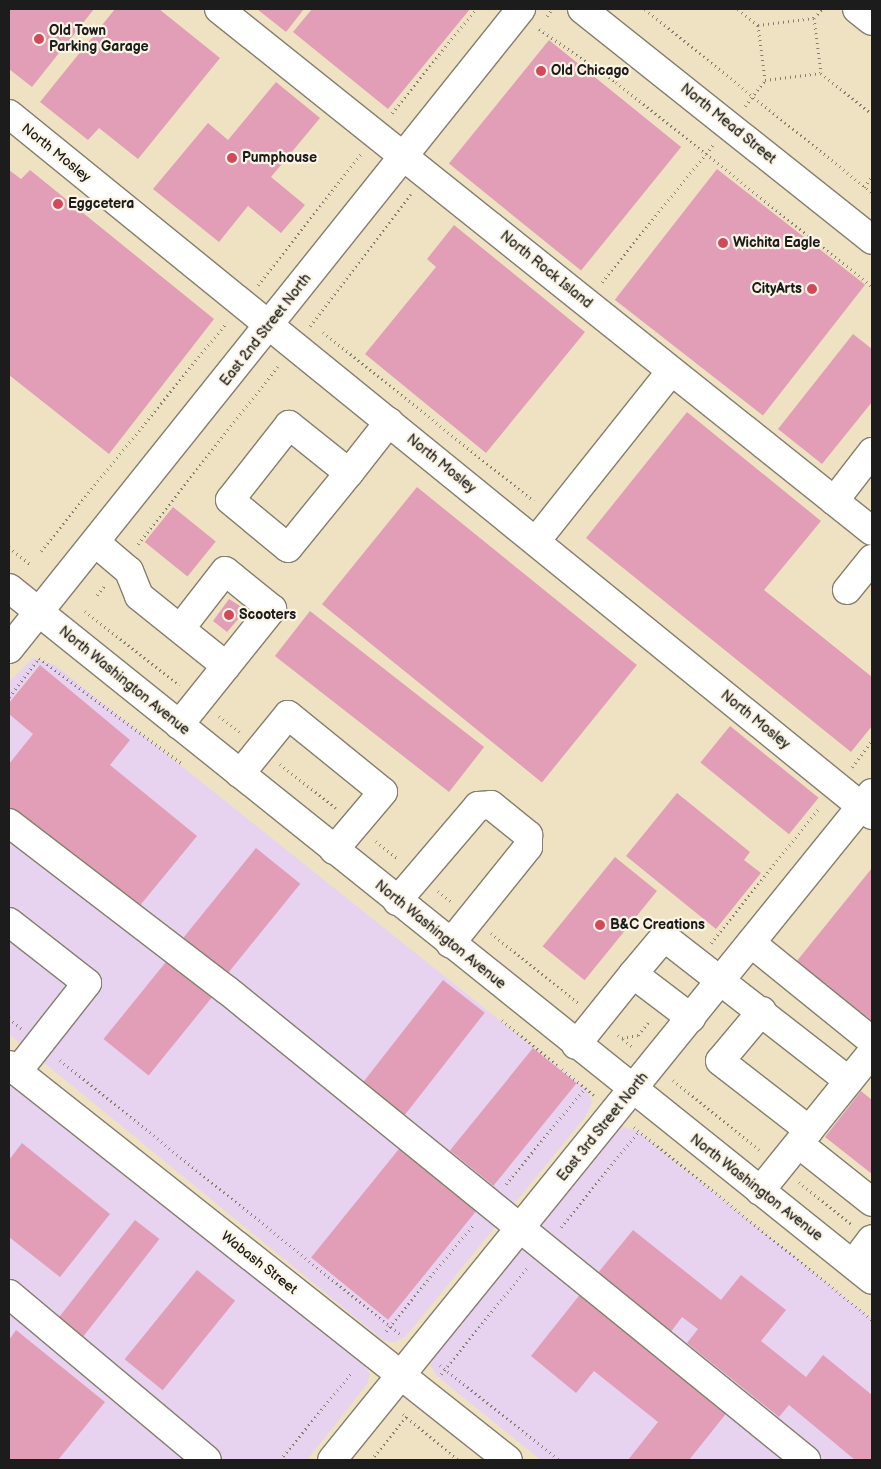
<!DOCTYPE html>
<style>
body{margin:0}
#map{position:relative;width:881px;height:1469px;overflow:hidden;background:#eee2c2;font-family:"Balsamiq Sans",sans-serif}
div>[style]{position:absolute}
.built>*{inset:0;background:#e7d2ef}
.building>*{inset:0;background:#e29eb7;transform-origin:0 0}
.path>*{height:3px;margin-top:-1.5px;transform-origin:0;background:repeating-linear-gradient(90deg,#857f6f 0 1px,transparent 0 5px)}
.roads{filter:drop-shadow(1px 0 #857f6f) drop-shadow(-1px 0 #857f6f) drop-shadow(0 1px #857f6f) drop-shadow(0 -1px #857f6f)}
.minor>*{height:28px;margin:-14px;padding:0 14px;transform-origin:14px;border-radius:14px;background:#fff}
.major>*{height:28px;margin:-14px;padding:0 14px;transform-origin:14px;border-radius:14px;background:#fff}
.dots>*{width:14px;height:14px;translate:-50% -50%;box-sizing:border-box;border:2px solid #fcf5e5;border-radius:50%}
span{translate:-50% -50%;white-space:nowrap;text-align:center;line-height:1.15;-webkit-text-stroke:4.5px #fcf5e5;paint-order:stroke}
.poi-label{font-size:14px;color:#1c1c1c;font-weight:700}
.left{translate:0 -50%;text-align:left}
.right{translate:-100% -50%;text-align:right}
.street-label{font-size:14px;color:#1c1c1c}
.frame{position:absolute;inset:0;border:10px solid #1c1c1c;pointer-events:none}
</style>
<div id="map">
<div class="built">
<i style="clip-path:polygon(33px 658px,55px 665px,588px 1091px,592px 1102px,585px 1117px,406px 1336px,395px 1342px,383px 1340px,9px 1034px,9px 682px)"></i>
<i style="clip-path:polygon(9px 1080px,363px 1363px,370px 1374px,367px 1384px,307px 1460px,9px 1460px)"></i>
<i style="clip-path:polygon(623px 1127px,637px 1131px,872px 1319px,872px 1460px,541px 1460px,437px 1376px,431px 1366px,433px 1356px,613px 1133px)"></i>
</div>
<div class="building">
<i style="clip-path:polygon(9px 9px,94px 9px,32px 87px,9px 69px)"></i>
<i style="clip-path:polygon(115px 9px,159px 9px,220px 58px,138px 159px,99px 128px,88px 140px,40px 102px)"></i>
<i style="clip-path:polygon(257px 9px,304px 9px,286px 32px)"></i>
<i style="clip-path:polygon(312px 9px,470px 9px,388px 109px,293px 32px)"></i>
<i style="left:549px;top:40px;width:170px;height:159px;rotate:39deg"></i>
<i style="clip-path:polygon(276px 82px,320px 118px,271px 177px,305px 205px,281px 233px,248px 206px,219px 242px,153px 189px,208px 123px,228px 140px)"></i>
<i style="left:717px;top:169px;width:188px;height:166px;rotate:38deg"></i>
<i style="clip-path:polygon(9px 170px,21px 179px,30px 170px,214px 319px,109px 454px,9px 375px)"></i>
<i style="clip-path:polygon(454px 225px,585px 332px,486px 453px,365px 354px,436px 267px,427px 259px)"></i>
<i style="clip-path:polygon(853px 334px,872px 349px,872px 402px,822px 464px,778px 429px)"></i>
<i style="clip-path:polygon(687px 412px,821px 521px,764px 590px,872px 677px,872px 726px,851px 752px,586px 538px)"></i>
<i style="left:417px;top:487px;width:283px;height:151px;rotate:39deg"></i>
<i style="left:173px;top:507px;width:55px;height:45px;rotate:39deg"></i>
<i style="clip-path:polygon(229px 599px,246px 610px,227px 632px,213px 621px)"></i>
<i style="left:310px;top:611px;width:221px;height:57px;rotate:38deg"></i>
<i style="clip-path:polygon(40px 665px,130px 740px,110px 765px,197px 836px,133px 914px,9px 813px,9px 764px,33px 734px,9px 714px,9px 703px)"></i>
<i style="left:730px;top:726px;width:114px;height:47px;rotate:39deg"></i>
<i style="clip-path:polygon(677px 793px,750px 852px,744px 860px,761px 873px,716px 929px,626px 856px)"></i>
<i style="left:256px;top:848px;width:57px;height:117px;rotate:39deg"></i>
<i style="left:615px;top:857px;width:54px;height:115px;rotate:39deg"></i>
<i style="clip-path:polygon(872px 868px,872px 1030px,792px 967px)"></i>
<i style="left:174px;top:952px;width:58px;height:112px;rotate:39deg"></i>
<i style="left:443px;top:980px;width:53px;height:130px;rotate:38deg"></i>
<i style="left:533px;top:1048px;width:56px;height:132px;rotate:39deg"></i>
<i style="clip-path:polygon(861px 1091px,872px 1100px,872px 1174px,825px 1137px)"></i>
<i style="clip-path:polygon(22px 1143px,110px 1214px,60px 1277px,9px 1237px,9px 1160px)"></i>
<i style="left:403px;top:1144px;width:99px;height:146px;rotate:39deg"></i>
<i style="left:135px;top:1220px;width:31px;height:124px;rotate:38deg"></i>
<i style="clip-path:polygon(633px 1230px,721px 1300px,741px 1275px,786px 1310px,761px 1341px,806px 1377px,823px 1355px,872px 1395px,872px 1460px,855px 1460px,789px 1405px,779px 1417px,687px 1343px,698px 1329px,682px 1317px,670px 1333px,597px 1274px)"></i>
<i style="left:197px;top:1270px;width:49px;height:115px;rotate:39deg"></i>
<i style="clip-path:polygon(582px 1292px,729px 1410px,689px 1460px,628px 1460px,658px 1422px,594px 1371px,576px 1393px,531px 1356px)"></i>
<i style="clip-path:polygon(16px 1330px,105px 1402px,58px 1460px,9px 1460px,9px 1340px)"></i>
</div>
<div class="path">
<i style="left:645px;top:9px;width:292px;rotate:39deg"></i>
<i style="left:738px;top:9px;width:26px;rotate:39deg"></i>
<i style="left:758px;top:25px;width:55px;rotate:82.7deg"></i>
<i style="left:765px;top:80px;width:56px;rotate:-7.1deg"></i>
<i style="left:821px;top:73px;width:65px;rotate:38.8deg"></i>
<i style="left:547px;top:16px;width:9px;rotate:-54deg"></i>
<i style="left:814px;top:18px;width:12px;rotate:-48deg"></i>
<i style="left:758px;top:25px;width:56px;rotate:-7.1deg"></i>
<i style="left:814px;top:18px;width:55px;rotate:82.7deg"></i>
<i style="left:539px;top:29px;width:93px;rotate:34.5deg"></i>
<i style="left:616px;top:82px;width:327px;rotate:38.6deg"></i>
<i style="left:745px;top:106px;width:33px;rotate:-52deg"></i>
<i style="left:392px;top:113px;width:134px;rotate:-51.1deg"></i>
<i style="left:864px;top:187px;width:14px;rotate:-54deg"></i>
<i style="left:602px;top:282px;width:176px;rotate:-51deg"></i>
<i style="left:258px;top:285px;width:167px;rotate:-51.8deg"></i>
<i style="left:310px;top:326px;width:166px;rotate:-52.6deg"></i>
<i style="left:323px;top:332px;width:270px;rotate:38.7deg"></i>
<i style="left:138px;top:544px;width:226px;rotate:-51.8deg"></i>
<i style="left:9px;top:547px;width:27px;rotate:39deg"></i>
<i style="left:41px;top:551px;width:295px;rotate:-50.9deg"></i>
<i style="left:97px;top:595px;width:14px;rotate:-51deg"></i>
<i style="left:85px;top:611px;width:120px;rotate:38.2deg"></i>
<i style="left:9px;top:697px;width:49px;rotate:-52.4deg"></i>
<i style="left:39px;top:658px;width:177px;rotate:36.5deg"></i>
<i style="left:219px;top:716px;width:26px;rotate:37deg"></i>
<i style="left:280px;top:764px;width:71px;rotate:38.2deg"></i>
<i style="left:852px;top:767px;width:34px;rotate:-53deg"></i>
<i style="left:376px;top:841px;width:28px;rotate:39deg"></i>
<i style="left:438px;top:891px;width:16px;rotate:38deg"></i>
<i style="left:491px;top:933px;width:112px;rotate:38.8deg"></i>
<i style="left:711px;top:943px;width:174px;rotate:-51.3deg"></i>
<i style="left:9px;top:1018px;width:16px;rotate:40deg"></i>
<i style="left:502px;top:1020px;width:71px;rotate:39.3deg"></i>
<i style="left:618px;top:1035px;width:5px;rotate:37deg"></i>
<i style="left:622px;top:1038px;width:16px;rotate:-11deg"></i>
<i style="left:638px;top:1035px;width:19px;rotate:-51deg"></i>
<i style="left:623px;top:1039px;width:13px;rotate:39deg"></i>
<i style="left:60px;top:1060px;width:437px;rotate:38.9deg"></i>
<i style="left:562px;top:1069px;width:41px;rotate:39.1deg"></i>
<i style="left:673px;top:1080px;width:111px;rotate:39.1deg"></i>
<i style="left:634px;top:1127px;width:306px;rotate:39deg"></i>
<i style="left:799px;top:1182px;width:67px;rotate:38.9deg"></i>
<i style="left:506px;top:1184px;width:124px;rotate:-50.5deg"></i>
<i style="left:561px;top:1227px;width:124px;rotate:-50.9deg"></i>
<i style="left:386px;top:1331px;width:139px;rotate:-50.6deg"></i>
<i style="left:440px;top:1365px;width:152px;rotate:38.6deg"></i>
<i style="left:441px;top:1374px;width:138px;rotate:-50.9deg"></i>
<i style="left:403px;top:1414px;width:72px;rotate:39.9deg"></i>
<i style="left:280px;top:1460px;width:115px;rotate:-50.6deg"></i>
<i style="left:371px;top:1460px;width:57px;rotate:-50.7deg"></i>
</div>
<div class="roads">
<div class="minor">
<i style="left:219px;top:9px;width:836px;rotate:38.64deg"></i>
<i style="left:582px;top:9px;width:371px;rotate:38.5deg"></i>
<i style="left:857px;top:9px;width:19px;rotate:39deg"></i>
<i style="left:9px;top:114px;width:1112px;rotate:39.09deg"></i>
<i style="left:349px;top:473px;width:77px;rotate:-141.3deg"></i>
<i style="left:289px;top:425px;width:95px;rotate:128.2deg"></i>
<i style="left:230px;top:500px;width:75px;rotate:39.6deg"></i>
<i style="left:288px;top:548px;width:97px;rotate:-50.9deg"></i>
<i style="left:349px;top:473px;width:65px;rotate:-51.9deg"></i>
<i style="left:834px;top:501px;width:62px;rotate:-52.2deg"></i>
<i style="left:536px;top:541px;width:217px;rotate:-51.5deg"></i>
<i style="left:96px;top:543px;width:43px;rotate:40.3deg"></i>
<i style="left:129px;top:571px;width:27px;rotate:68deg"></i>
<i style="left:139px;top:596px;width:112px;rotate:38.8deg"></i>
<i style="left:847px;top:590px;width:40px;rotate:-51deg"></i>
<i style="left:9px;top:649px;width:820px;rotate:-51.34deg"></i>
<i style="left:179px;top:725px;width:149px;rotate:-51.3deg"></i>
<i style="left:272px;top:609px;width:60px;rotate:-141deg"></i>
<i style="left:225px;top:571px;width:73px;rotate:127.8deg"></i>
<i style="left:240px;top:774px;width:76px;rotate:-50.9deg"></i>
<i style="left:288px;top:715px;width:122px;rotate:39deg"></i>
<i style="left:383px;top:792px;width:76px;rotate:130.2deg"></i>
<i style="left:9px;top:823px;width:275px;rotate:37.5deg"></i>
<i style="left:227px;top:990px;width:746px;rotate:39.07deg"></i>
<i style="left:397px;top:901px;width:125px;rotate:-49.5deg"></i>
<i style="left:478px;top:806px;width:13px;rotate:-4deg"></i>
<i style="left:491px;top:805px;width:48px;rotate:39deg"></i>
<i style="left:528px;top:835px;width:12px;rotate:90deg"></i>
<i style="left:528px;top:847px;width:124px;rotate:128.8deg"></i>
<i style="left:9px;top:922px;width:99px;rotate:38deg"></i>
<i style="left:87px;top:983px;width:113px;rotate:128.2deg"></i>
<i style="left:751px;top:943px;width:156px;rotate:39deg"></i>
<i style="left:633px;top:974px;width:48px;rotate:-50deg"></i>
<i style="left:664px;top:937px;width:234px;rotate:37.9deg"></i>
<i style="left:762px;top:1011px;width:65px;rotate:130deg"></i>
<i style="left:720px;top:1061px;width:113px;rotate:37.8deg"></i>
<i style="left:576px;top:1045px;width:91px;rotate:-51.2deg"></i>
<i style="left:633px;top:974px;width:73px;rotate:37.2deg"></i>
<i style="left:9px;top:1065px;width:636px;rotate:38.36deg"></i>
<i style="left:799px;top:1144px;width:93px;rotate:38.5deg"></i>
<i style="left:760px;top:1191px;width:179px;rotate:-51.1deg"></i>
<i style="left:853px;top:1264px;width:31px;rotate:-53deg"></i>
<i style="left:9px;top:1294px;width:258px;rotate:40deg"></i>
<i style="left:332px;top:1460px;width:858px;rotate:-51.01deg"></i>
</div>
<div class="major">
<i style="left:9px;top:588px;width:1106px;rotate:38.72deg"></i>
</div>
</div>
<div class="dots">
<i style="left:39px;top:39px;background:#d1495b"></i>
<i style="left:541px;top:71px;background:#d1495b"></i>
<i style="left:232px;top:158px;background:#d1495b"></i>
<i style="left:58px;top:204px;background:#d1495b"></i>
<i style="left:723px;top:243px;background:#d1495b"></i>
<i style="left:812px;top:289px;background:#d1495b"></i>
<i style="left:229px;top:615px;background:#d1495b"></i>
<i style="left:600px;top:925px;background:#d1495b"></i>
</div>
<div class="poi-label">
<span class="left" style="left:49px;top:39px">Old Town<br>Parking Garage</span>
<span class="left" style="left:551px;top:71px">Old Chicago</span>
<span class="left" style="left:242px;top:158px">Pumphouse</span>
<span class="left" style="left:68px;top:204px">Eggcetera</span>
<span class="left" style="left:733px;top:243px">Wichita Eagle</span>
<span class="right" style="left:802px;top:289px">CityArts</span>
<span class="left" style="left:239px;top:615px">Scooters</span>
<span class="left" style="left:610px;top:925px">B&amp;C Creations</span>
</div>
<div class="street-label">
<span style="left:728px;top:124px;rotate:39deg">North Mead Street</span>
<span style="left:56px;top:153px;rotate:39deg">North Mosley</span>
<span style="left:546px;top:270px;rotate:39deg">North Rock Island</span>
<span style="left:266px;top:330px;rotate:-52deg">East 2nd Street North</span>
<span style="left:441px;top:464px;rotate:39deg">North Mosley</span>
<span style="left:124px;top:681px;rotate:39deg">North Washington Avenue</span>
<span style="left:755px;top:720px;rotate:39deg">North Mosley</span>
<span style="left:440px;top:935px;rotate:39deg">North Washington Avenue</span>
<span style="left:603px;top:1127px;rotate:-51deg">East 3rd Street North</span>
<span style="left:756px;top:1188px;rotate:38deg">North Washington Avenue</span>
<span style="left:259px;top:1263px;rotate:38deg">Wabash Street</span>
</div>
<div class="frame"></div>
</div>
